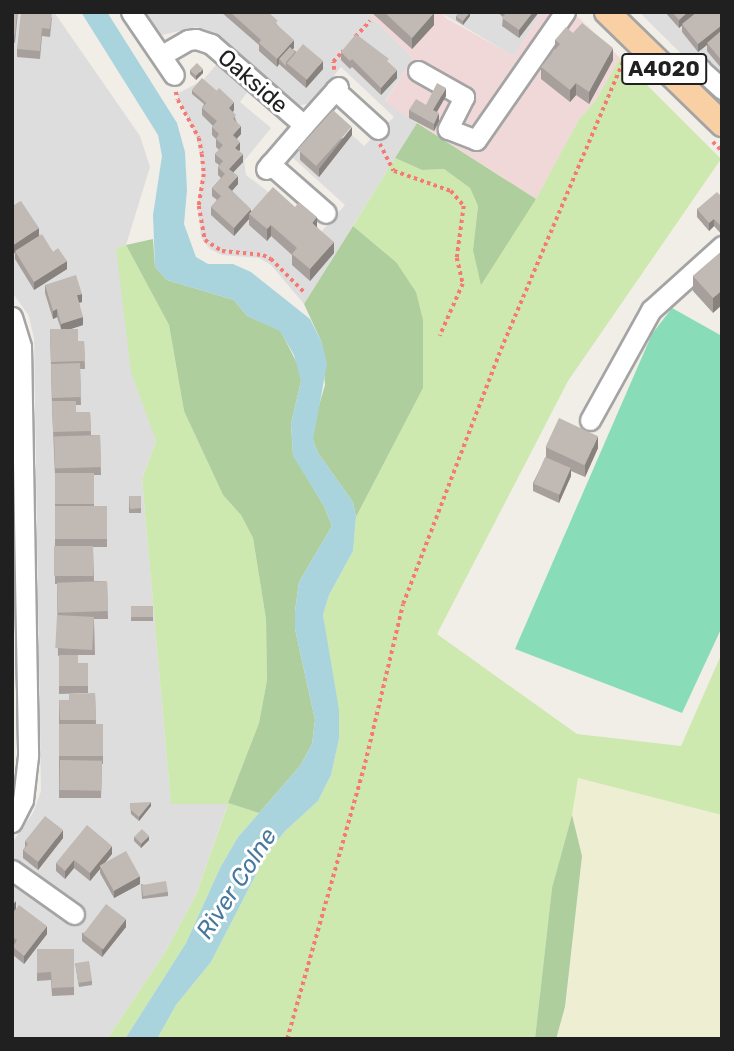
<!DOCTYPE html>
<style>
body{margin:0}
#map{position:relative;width:734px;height:1051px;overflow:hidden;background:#f1ede7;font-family:Rubik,sans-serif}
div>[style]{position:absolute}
.residential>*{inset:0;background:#dedddd}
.commercial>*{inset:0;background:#f0d7d8}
.farmland>*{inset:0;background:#eeeed3}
.grass>*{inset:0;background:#cee9af}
.forest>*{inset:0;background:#aece9d}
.pitch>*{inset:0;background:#88ddb8}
.water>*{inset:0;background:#a9d4dd}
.path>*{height:3.5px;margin-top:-1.75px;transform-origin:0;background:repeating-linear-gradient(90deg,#f67a73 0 3.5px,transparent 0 7px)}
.roads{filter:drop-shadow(2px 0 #a4a4a4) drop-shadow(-2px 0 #a4a4a4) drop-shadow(0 2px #a4a4a4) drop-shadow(0 -2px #a4a4a4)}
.minor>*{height:19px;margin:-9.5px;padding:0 9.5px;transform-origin:9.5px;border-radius:9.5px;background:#fff}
.major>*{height:24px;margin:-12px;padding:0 12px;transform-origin:12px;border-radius:12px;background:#f9d0a4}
.wall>*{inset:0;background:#a69f9b;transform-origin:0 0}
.shaded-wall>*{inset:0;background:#87827e}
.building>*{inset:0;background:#c1b9b4;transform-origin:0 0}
span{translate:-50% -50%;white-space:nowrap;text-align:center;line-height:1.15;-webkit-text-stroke:6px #fff;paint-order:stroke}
.shield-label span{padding:2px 5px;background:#fff;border:2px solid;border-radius:5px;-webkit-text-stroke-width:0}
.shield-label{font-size:21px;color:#202020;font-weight:700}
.street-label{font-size:23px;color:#202020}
.water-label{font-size:24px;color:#49789e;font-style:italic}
.frame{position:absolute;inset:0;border:14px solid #202020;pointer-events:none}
</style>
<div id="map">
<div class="residential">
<i style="clip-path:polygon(12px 12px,54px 12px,140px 136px,150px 167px,126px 245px,116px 249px,145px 407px,156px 441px,142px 479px,171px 803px,228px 803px,196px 895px,164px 954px,107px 1039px,12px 1039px,12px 878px,79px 908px,12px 858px,12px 843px,33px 813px,41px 791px,34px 339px,29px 316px,12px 292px)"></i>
<i style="clip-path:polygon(144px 12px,366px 12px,413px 58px,385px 101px,417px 123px,304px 304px,271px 265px,259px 258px,222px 255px,210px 249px,201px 237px,198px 207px,202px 174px,200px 155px,197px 139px,177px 94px,203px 80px,217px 64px,249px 90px,240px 102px,271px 128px,244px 161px,246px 175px,321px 232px,345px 205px,292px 157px,329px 114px,364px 146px,394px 117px,341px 67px,311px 103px,297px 106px,218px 35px,197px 27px,162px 35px)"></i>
<i style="clip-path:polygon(542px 12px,514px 56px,441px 13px,441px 12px)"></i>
<i style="clip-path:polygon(639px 12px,722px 12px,722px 94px)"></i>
</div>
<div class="commercial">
<i style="clip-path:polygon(366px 12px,441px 12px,446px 18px,514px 56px,542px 12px,573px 12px,620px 58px,596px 100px,578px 121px,536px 199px,385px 102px,413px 58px)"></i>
</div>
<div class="farmland">
<i style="clip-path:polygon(577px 778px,722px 815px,722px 1039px,556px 1039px,566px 1007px,582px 856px,572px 815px)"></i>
</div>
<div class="grass">
<i style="clip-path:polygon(620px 58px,721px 159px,568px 381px,437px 634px,577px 734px,681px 746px,722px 653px,722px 815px,578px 778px,572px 815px,552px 889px,535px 1039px,157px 1039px,176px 1005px,211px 962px,266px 855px,285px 831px,318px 801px,331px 775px,339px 739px,323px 615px,329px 595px,353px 551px,356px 517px,423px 388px,396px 262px,353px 226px,395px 158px,422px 170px,444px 169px,470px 188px,478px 206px,473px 250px,536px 199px,578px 121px,596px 100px)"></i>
<i style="clip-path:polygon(126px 245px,169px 325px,184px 411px,223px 495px,241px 515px,253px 538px,266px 619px,267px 680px,259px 723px,228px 803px,259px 813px,238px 837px,220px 868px,186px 943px,125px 1039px,107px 1039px,164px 954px,196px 895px,228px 804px,171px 804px,142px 479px,156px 441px,131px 372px,116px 248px)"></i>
</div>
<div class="forest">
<i style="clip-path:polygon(417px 123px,536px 199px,481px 285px,473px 250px,478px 206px,470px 188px,444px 169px,422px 170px,395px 158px)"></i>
<i style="clip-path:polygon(353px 226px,396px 262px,416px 292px,423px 320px,423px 388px,356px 517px,353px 502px,318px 453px,313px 440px,313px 426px,325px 385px,322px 343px,304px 304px)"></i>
<i style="clip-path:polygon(153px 239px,155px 267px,167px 280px,234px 300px,247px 316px,280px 330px,299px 367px,301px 381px,291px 424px,293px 455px,324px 506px,332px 526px,299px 582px,295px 611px,295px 629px,315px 720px,312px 744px,300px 766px,259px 813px,228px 803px,259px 723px,267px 680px,266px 619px,253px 538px,241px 515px,223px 495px,184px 411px,169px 325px,126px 245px)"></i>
<i style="clip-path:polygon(572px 815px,582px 856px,565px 1007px,556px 1039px,535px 1039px,552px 888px)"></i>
</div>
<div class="pitch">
<i style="clip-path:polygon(672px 308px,722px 336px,722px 627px,682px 713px,515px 649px,652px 334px)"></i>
</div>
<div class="water">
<i style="clip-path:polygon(81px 12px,107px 12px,177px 123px,185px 152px,187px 190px,184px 224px,196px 257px,208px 264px,233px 264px,251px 272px,310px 319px,322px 343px,327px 364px,313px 440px,318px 453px,353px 502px,356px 517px,353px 551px,329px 595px,323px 615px,339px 710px,339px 739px,331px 775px,318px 801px,285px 831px,266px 855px,211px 962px,176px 1005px,157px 1039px,125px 1039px,186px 943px,220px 868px,238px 837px,300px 766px,312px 744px,315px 720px,295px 629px,295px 611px,299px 582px,332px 526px,324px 506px,293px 456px,291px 424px,301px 381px,294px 355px,280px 331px,247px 316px,234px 300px,167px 280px,155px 267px,153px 215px,162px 156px,158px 135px)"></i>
</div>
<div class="path">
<i style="left:355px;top:37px;width:22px;rotate:-47deg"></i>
<i style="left:334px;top:70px;width:8px;rotate:-97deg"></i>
<i style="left:333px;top:62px;width:15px;rotate:-48deg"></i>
<i style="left:176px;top:92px;width:8px;rotate:76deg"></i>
<i style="left:178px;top:100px;width:43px;rotate:61.1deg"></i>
<i style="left:199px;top:138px;width:16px;rotate:79deg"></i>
<i style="left:202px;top:154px;width:20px;rotate:84deg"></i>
<i style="left:204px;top:174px;width:32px;rotate:99deg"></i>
<i style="left:199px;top:206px;width:35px;rotate:80deg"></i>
<i style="left:205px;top:240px;width:20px;rotate:33deg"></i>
<i style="left:222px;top:251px;width:41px;rotate:5.6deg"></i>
<i style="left:263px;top:255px;width:9px;rotate:27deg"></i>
<i style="left:271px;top:259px;width:48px;rotate:45deg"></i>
<i style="left:713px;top:142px;width:13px;rotate:45deg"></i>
<i style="left:380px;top:144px;width:30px;rotate:63deg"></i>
<i style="left:394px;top:171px;width:60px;rotate:19.3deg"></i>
<i style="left:451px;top:191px;width:20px;rotate:49deg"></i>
<i style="left:464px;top:206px;width:52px;rotate:97.7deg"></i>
<i style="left:457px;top:258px;width:27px;rotate:77deg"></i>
<i style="left:463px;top:284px;width:57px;rotate:113.9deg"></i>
<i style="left:287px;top:1039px;width:287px;rotate:-74.2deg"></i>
<i style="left:365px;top:763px;width:163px;rotate:-76.6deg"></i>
<i style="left:403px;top:604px;width:273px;rotate:-69deg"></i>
<i style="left:501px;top:349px;width:317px;rotate:-67deg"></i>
</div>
<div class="roads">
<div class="minor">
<i style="left:131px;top:12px;width:76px;rotate:55.7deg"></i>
<i style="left:162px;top:55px;width:30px;rotate:-30deg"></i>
<i style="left:188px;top:40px;width:8px;rotate:-7deg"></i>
<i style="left:196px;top:39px;width:16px;rotate:18deg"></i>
<i style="left:211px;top:44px;width:123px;rotate:41.1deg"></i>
<i style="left:304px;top:125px;width:58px;rotate:130.8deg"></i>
<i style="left:418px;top:71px;width:53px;rotate:29.5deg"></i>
<i style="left:464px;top:97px;width:36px;rotate:117deg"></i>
<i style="left:448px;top:129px;width:30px;rotate:21deg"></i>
<i style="left:476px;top:140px;width:156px;rotate:-55.2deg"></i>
<i style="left:679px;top:83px;width:17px;rotate:-40deg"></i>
<i style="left:692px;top:72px;width:9px;rotate:-21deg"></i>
<i style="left:700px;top:69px;width:30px;rotate:42deg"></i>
<i style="left:335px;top:90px;width:58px;rotate:42.2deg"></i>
<i style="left:304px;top:125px;width:51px;rotate:-48.2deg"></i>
<i style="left:270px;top:164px;width:74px;rotate:41.2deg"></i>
<i style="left:12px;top:317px;width:31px;rotate:73deg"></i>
<i style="left:21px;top:347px;width:409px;rotate:89deg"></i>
<i style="left:28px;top:756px;width:44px;rotate:96.5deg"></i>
<i style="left:23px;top:800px;width:25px;rotate:117deg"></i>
<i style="left:590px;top:420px;width:126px;rotate:-61deg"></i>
<i style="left:651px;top:310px;width:96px;rotate:-42deg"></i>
<i style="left:12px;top:870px;width:76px;rotate:35.4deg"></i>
</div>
<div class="major">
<i style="left:607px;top:12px;width:161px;rotate:44.2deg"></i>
</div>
</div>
<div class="wall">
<i style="clip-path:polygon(12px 12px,18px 12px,15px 43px,12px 42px)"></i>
<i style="clip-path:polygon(221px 12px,268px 12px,294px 48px,292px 49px,323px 69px,306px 88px,279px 64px,277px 67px,259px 51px,259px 45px)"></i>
<i style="clip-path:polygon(371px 12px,433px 12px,434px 25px,412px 49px)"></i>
<i style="clip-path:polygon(497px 12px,539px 12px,519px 38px,502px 26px,503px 17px)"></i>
<i style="clip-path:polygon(665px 12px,721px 12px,722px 69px,707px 51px,707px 45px,698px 52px,682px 32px,682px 25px,679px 28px)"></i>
<i style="clip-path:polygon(456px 16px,470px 16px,463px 25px,456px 20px)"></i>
<i style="clip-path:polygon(52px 17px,50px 37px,42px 36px,40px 59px,17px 57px,17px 49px)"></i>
<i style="clip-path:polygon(573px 33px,613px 60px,589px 104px,576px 95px,570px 102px,541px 79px,541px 67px,555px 50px,555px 40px)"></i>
<i style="clip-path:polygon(341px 52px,389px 63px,397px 78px,381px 95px,352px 67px,350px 69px,341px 60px)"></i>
<i style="clip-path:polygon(190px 70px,203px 73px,196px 80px,190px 74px)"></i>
<i style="clip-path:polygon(192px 90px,234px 110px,233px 112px,241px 134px,237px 138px,240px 150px,239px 151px,243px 162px,233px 172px,238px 184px,232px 191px,251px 211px,317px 227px,334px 253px,310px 281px,292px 265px,292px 255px,271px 236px,267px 241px,249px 225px,249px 219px,234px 236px,211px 215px,211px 207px,217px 200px,212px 196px,212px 188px,221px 178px,218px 175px,218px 167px,219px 165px,215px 162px,215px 154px,219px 150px,216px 147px,216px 139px,212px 135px,212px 127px,213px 126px,202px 115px,202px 108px,204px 104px,192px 94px)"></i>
<i style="clip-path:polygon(446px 96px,437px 112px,439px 121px,434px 131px,409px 118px,409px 110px,426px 105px)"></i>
<i style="clip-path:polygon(352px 135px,319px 177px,300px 160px,300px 152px)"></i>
<i style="clip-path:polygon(722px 197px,722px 235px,714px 226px,709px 231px,697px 217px,697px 209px)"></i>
<i style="clip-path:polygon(12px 206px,39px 235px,67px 269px,34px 290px,15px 259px,15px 253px,12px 254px)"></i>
<i style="clip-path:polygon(722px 251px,713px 313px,693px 291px,693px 276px)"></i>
<i style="clip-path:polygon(45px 285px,82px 302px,79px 303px,83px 325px,71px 329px,78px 341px,84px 341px,85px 369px,80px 369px,81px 405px,76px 405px,76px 412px,90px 412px,91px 435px,100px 435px,101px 475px,94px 475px,94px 507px,107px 506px,107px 547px,93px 547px,94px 581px,107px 581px,108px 619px,94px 619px,95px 655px,78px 655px,78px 663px,88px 663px,88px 693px,59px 694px,59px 656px,58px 656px,57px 584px,55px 584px,55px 476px,52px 406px,50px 329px,61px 329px,57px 317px,53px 319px,45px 293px)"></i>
<i style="clip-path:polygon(546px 447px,598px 448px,585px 477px,571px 471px,571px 476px,559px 503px,533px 491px,533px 483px,546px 457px)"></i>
<i style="left:129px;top:496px;width:12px;height:17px"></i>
<i style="clip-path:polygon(131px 606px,153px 617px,153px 621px,131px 621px)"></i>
<i style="clip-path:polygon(95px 693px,96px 724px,103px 724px,103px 764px,102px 764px,101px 798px,59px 798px,59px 700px,69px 700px)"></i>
<i style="clip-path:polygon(130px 803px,151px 806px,139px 821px,131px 814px)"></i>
<i style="clip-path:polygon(134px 837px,149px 840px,141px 848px,134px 841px)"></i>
<i style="clip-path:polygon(63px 838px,38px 870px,23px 858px,23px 850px,25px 847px,25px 841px)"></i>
<i style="clip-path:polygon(112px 854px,105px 863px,140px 884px,114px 898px,100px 873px,100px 869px,90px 881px,74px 868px,65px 879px,56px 871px,56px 863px)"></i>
<i style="clip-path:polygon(141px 884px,168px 892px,168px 896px,142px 899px)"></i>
<i style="clip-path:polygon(12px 914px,47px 934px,24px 964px,13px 955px,13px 945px,12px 945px)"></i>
<i style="clip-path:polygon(126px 927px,102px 957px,82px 941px,82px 933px)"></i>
<i style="clip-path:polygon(37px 949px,74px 949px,74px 995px,52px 996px,51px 980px,37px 981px)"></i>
<i style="clip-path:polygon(75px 963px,92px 981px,92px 985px,79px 987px)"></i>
</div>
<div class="shaded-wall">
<i style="clip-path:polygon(470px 12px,470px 16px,463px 25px,463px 21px)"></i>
<i style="clip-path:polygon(533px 12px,539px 12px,519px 38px,519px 30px)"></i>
<i style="clip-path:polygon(688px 12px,698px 12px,679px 28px,679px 20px)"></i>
<i style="clip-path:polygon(434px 13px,434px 25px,412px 49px,412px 38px)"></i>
<i style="clip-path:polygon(722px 25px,722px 33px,698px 52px,698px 44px)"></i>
<i style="clip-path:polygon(294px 40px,294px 48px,281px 61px,279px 59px,279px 64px,277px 67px,277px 59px)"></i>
<i style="clip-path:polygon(613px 48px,613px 60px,589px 104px,589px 92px)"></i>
<i style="clip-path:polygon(323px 61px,323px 69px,306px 88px,306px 80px)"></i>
<i style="clip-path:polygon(203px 69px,203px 73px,196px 80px,196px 76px)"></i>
<i style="clip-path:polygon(397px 70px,397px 78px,381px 95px,381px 88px)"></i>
<i style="clip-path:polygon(576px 83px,576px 95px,570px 102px,570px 90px)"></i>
<i style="clip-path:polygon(446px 88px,446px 96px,433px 118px,433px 110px)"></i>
<i style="clip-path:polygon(234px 102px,234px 110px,229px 116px,229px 108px)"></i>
<i style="clip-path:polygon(439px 113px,439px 121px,434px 131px,434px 124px)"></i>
<i style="clip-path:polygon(241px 126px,241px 134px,233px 143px,233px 135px)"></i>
<i style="clip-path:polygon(352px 127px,352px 135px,319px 177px,319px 169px)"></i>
<i style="clip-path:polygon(240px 142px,240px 150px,235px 155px,235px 148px)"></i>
<i style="clip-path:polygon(243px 154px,243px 162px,229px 177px,229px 169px)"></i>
<i style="clip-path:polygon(238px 176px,238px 184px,228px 195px,228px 187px)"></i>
<i style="clip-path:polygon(251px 209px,251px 216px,249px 214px,249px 219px,234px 236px,234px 228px)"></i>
<i style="clip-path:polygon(317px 217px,317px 229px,312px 223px)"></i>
<i style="clip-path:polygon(714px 219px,714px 226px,709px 231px,709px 223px)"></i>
<i style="clip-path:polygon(271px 225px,271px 236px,267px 241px,267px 229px)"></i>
<i style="clip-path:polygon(39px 228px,39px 236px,12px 254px,12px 246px)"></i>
<i style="clip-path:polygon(334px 242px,334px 253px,310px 281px,310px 269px)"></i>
<i style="clip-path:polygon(67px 261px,67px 269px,34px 290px,34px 282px)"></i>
<i style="clip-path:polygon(722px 290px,722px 305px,713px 313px,713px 298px)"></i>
<i style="clip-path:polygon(82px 294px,82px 302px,77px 303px,77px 295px)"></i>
<i style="clip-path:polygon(57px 309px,57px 317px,53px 319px,53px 311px)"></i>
<i style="clip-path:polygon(83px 317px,83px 325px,61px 332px,61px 324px)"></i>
<i style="clip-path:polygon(598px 436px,598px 448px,585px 477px,585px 465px)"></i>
<i style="clip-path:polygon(571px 468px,571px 476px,559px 503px,559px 495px)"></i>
<i style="clip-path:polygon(151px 802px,151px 806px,139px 821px,139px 817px)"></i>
<i style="clip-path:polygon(63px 830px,63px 838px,38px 870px,38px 862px)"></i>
<i style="clip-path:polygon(149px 836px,149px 840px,141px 848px,141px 844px)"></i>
<i style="clip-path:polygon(112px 846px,112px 854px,101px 867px,100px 865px,100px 869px,90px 881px,90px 873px)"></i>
<i style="clip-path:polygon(74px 860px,74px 868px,65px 879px,65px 871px)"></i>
<i style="clip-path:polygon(140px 876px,140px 884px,114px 898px,114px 890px)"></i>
<i style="clip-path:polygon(16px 901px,16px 909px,12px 914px,12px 906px)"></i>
<i style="clip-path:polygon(126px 919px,126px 927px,102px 957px,102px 949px)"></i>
<i style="clip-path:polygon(47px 926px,47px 934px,24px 964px,24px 956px)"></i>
</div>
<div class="building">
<i style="clip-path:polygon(12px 12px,17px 12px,15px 35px,12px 34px)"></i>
<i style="clip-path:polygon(21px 12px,52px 12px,50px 29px,42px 28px,40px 51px,17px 49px)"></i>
<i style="clip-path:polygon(230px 12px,268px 12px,278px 21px,275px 23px,294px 40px,277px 59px,259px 43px,261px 40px)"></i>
<i style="clip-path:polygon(384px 12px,433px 12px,434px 13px,412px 38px)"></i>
<i style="clip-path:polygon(459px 12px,470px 12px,463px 21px,456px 16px)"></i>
<i style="clip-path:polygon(507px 12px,533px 12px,519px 30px,502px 18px)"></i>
<i style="clip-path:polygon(672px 12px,688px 12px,679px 20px)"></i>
<i style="clip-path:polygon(697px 12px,721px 12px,722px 13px,722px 25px,698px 44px,682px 24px)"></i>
<i style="clip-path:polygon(582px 23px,613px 48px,589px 92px,576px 83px,570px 90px,541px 67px,560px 44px,555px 40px,566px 27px,573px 33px)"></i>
<i style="clip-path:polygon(722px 30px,722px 61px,707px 43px)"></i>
<i style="clip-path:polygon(356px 34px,389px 59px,387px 61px,397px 70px,381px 88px,352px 59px,350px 61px,341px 52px)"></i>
<i style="left:303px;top:44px;width:26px;height:25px;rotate:40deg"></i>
<i style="clip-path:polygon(290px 47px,295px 52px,286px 62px,286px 66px,279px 59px)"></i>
<i style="left:197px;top:63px;width:8px;height:10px;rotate:45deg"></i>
<i style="left:202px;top:78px;width:20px;height:16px;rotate:41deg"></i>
<i style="clip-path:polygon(437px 83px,446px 88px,433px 110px,439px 113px,434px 124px,409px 110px,416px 99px,426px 105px)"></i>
<i style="clip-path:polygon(219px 88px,234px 102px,229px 108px,236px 115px,233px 119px,241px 126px,233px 135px,240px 142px,235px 148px,243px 154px,229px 169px,238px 176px,228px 187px,251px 209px,234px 228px,211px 207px,221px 196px,212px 188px,225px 174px,218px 167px,223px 161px,215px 154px,223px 145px,216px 139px,219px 134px,212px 127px,217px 121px,202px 108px)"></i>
<i style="left:333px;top:110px;width:25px;height:53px;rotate:42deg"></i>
<i style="clip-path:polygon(273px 187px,295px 207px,299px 202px,317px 217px,312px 223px,334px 242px,310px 269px,292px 254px,297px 248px,271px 225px,267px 229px,249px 214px)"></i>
<i style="clip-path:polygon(717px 192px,722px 197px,722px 227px,714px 219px,709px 223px,697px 209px)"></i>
<i style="clip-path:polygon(21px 201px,39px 228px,12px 246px,12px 206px)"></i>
<i style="clip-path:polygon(42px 234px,53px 252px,58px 248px,67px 261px,34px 282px,15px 251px)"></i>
<i style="clip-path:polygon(722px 251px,722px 290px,713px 298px,693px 276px)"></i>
<i style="clip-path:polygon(76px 275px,82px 294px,77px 295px,83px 317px,61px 324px,57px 309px,53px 311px,45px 285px)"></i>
<i style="clip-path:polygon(50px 329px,78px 329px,78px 341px,84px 341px,85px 361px,51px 362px)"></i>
<i style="left:80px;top:363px;width:34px;height:29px;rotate:88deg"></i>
<i style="clip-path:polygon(52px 401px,76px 401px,76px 412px,90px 412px,91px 431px,53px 432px)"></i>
<i style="left:559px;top:418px;width:43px;height:32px;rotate:25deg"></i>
<i style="left:100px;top:435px;width:32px;height:46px;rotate:88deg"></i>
<i style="left:545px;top:457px;width:28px;height:29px;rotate:23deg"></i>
<i style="left:94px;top:473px;width:31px;height:39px;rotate:90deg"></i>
<i style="clip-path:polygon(129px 496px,141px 496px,141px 508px,130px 509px)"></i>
<i style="left:107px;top:506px;width:33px;height:52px;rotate:90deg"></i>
<i style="left:54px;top:546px;width:39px;height:30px"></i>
<i style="left:107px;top:581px;width:30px;height:50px;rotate:88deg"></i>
<i style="left:131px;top:606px;width:22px;height:11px"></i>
<i style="left:57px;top:615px;width:37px;height:33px;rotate:3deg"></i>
<i style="left:59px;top:655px;width:19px;height:8px"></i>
<i style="left:59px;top:663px;width:29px;height:23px"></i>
<i style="clip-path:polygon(95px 693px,96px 720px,60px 720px,59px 700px,69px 700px,69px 694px)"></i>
<i style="left:59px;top:724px;width:44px;height:32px"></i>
<i style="left:60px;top:760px;width:42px;height:30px;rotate:1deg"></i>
<i style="clip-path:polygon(151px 802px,139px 817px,131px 810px,130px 803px)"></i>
<i style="clip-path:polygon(45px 816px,63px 830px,38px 862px,23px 850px,28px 844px,25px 841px)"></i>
<i style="clip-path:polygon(87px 825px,112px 846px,90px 873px,74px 860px,65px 871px,56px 863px)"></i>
<i style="left:142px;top:829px;width:10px;height:11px;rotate:45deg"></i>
<i style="left:126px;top:851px;width:29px;height:30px;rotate:61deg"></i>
<i style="left:166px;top:881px;width:11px;height:25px;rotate:80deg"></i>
<i style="left:106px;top:904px;width:25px;height:38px;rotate:37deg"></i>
<i style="clip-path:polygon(19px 905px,47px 926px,24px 956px,13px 947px,17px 940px,12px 937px,12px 914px)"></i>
<i style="clip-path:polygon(37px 949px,74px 949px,74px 987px,52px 988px,51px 972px,37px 973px)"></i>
<i style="left:89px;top:961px;width:20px;height:14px;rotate:81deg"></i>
</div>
<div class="shield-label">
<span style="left:664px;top:69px">A4020</span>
</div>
<div class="street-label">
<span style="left:253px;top:81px;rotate:41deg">Oakside</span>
</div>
<div class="water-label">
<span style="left:237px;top:884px;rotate:-57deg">River Colne</span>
</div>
<div class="frame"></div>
</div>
